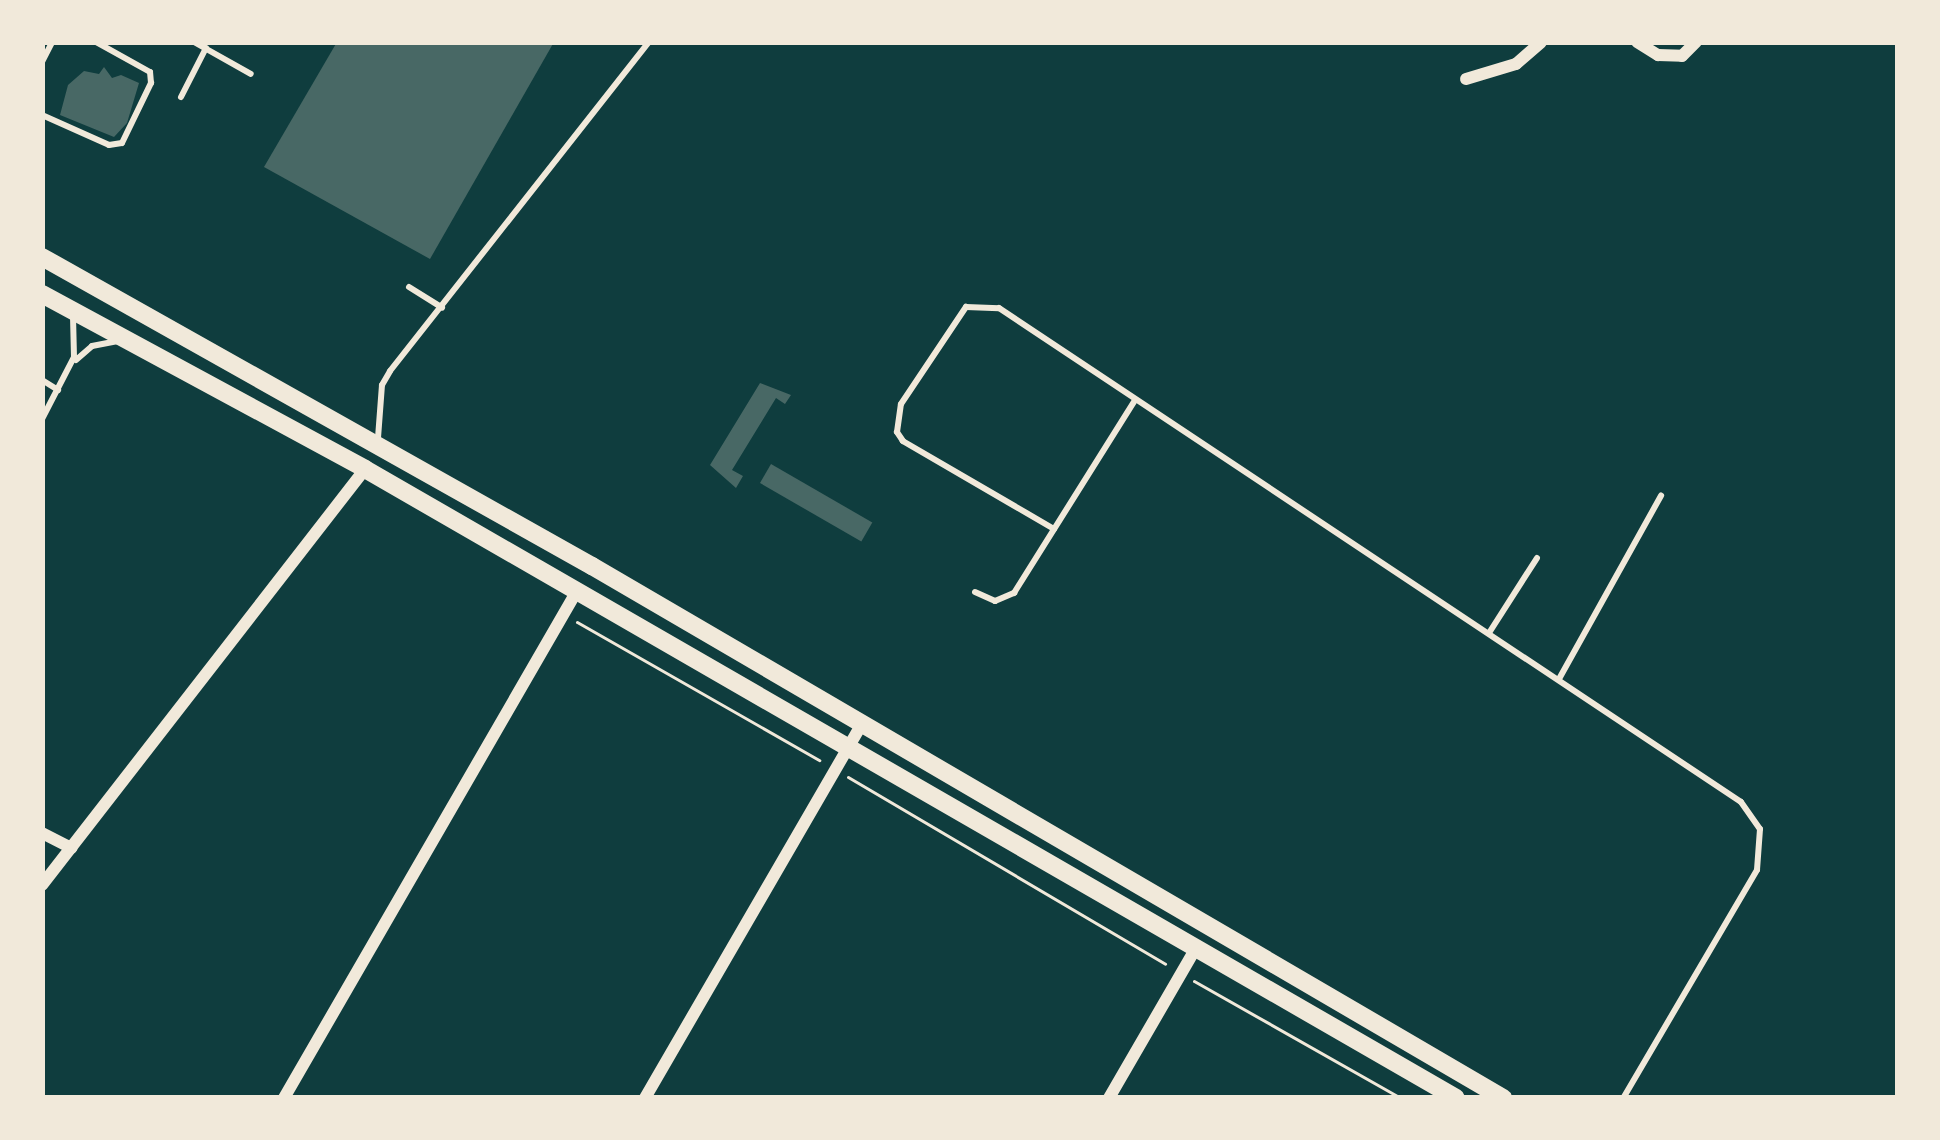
<!DOCTYPE html>
<style>
body{margin:0}
#map{position:relative;width:1940px;height:1140px;overflow:hidden;background:#0f3d3e;font-family:"Exo 2",sans-serif}
div>[style]{position:absolute}
.building>*{inset:0;background:#486865;transform-origin:0 0}
.path>*{height:3px;margin:-1.5px;padding:0 1.5px;transform-origin:1.5px;border-radius:1.5px;background:#f1e9da}
.service>*{height:6px;margin:-3px;padding:0 3px;transform-origin:3px;border-radius:3px;background:#f1e9da}
.minor>*{height:12px;margin:-6px;padding:0 6px;transform-origin:6px;border-radius:6px;background:#f1e9da}
.primary>*{height:18px;margin:-9px;padding:0 9px;transform-origin:9px;border-radius:9px;background:#f1e9da}
span{translate:-50% -50%;white-space:nowrap;text-align:center;line-height:1.15;-webkit-text-stroke:9px #f1e9da;paint-order:stroke}
.frame{position:absolute;inset:0;border:45px solid #f1e9da;pointer-events:none}
</style>
<div id="map">
<div class="building">
<i style="clip-path:polygon(337px 42px,554px 42px,430px 259px,264px 167px)"></i>
<i style="clip-path:polygon(104px 67px,112px 78px,121px 75px,139px 83px,127px 123px,114px 137px,60px 115px,68px 85px,84px 71px,99px 74px)"></i>
<i style="clip-path:polygon(760px 383px,791px 395px,785px 404px,776px 398px,732px 470px,743px 476px,736px 488px,710px 465px)"></i>
<i style="left:771px;top:464px;width:117px;height:22px;rotate:30deg"></i>
</div>
<div class="path">
<i style="left:577px;top:622px;width:279px;rotate:29.7deg"></i>
<i style="left:848px;top:777px;width:368px;rotate:30.5deg"></i>
<i style="left:1194px;top:981px;width:238px;rotate:29.5deg"></i>
</div>
<div class="service">
<i style="left:194px;top:42px;width:65px;rotate:29.3deg"></i>
<i style="left:42px;top:62px;width:22px;rotate:-63deg"></i>
<i style="left:181px;top:97px;width:55px;rotate:-63deg"></i>
<i style="left:42px;top:115px;width:73px;rotate:24.1deg"></i>
<i style="left:109px;top:145px;width:13px;rotate:-9deg"></i>
<i style="left:122px;top:143px;width:67px;rotate:-64.2deg"></i>
<i style="left:151px;top:83px;width:11px;rotate:-95deg"></i>
<i style="left:150px;top:72px;width:62px;rotate:-150.9deg"></i>
<i style="left:409px;top:287px;width:39px;rotate:32deg"></i>
<i style="left:76px;top:360px;width:21px;rotate:-41deg"></i>
<i style="left:92px;top:346px;width:25px;rotate:-11deg"></i>
<i style="left:42px;top:380px;width:19px;rotate:32deg"></i>
<i style="left:42px;top:419px;width:70px;rotate:-62.7deg"></i>
<i style="left:74px;top:357px;width:40px;rotate:-91.4deg"></i>
<i style="left:378px;top:438px;width:53px;rotate:-85.7deg"></i>
<i style="left:382px;top:385px;width:16px;rotate:-60deg"></i>
<i style="left:390px;top:371px;width:419px;rotate:-51.8deg"></i>
<i style="left:1054px;top:529px;width:175px;rotate:-149.8deg"></i>
<i style="left:903px;top:441px;width:11px;rotate:-124deg"></i>
<i style="left:897px;top:432px;width:28px;rotate:-82deg"></i>
<i style="left:901px;top:404px;width:117px;rotate:-56.2deg"></i>
<i style="left:966px;top:307px;width:33px;rotate:2deg"></i>
<i style="left:999px;top:308px;width:891px;rotate:33.65deg"></i>
<i style="left:1741px;top:802px;width:33px;rotate:55deg"></i>
<i style="left:1760px;top:829px;width:41px;rotate:94.2deg"></i>
<i style="left:1757px;top:870px;width:264px;rotate:120.4deg"></i>
<i style="left:975px;top:592px;width:22px;rotate:24deg"></i>
<i style="left:995px;top:601px;width:21px;rotate:-23deg"></i>
<i style="left:1014px;top:593px;width:228px;rotate:-57.9deg"></i>
<i style="left:1489px;top:633px;width:89px;rotate:-57.4deg"></i>
<i style="left:1559px;top:679px;width:210px;rotate:-60.9deg"></i>
</div>
<div class="minor">
<i style="left:1637px;top:42px;width:25px;rotate:32deg"></i>
<i style="left:1658px;top:55px;width:24px;rotate:2deg"></i>
<i style="left:1682px;top:56px;width:20px;rotate:-45deg"></i>
<i style="left:1466px;top:79px;width:52px;rotate:-16.7deg"></i>
<i style="left:1516px;top:64px;width:33px;rotate:-41deg"></i>
<i style="left:42px;top:833px;width:33px;rotate:27deg"></i>
<i style="left:42px;top:885px;width:527px;rotate:-52.17deg"></i>
<i style="left:284px;top:1098px;width:586px;rotate:-59.98deg"></i>
<i style="left:645px;top:1098px;width:431px;rotate:-59.9deg"></i>
<i style="left:1109px;top:1098px;width:173px;rotate:-59.9deg"></i>
</div>
<div class="primary">
<i style="left:42px;top:257px;width:631px;rotate:29.33deg"></i>
<i style="left:592px;top:566px;width:1055px;rotate:30.28deg"></i>
<i style="left:42px;top:294px;width:367px;rotate:28.4deg"></i>
<i style="left:365px;top:469px;width:1259px;rotate:29.96deg"></i>
</div>
<div class="frame"></div>
</div>
